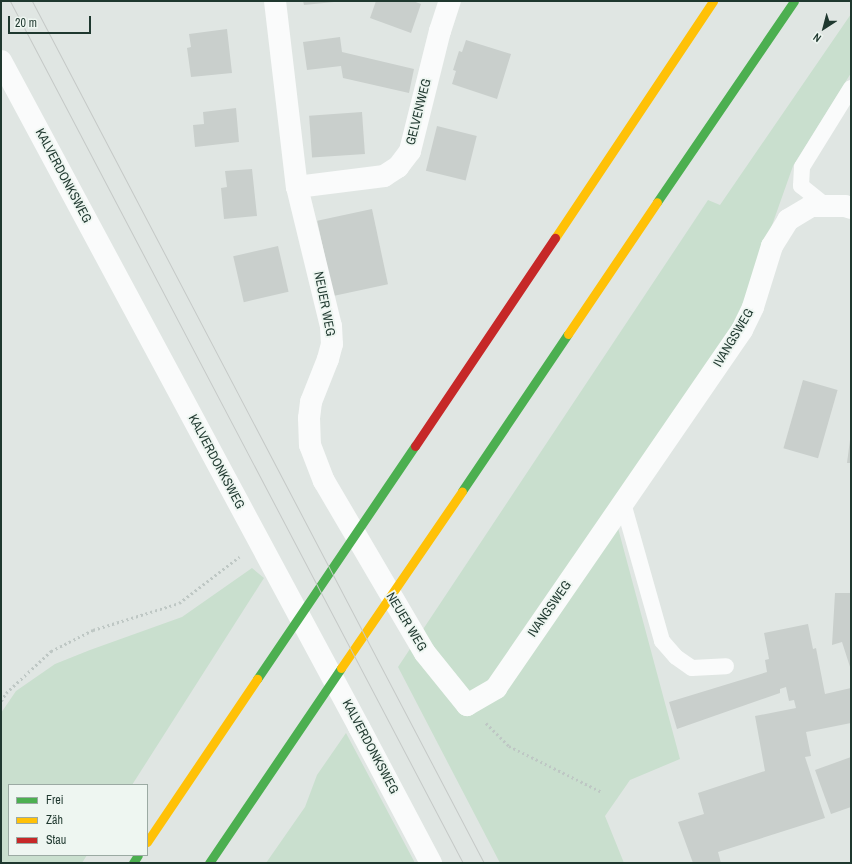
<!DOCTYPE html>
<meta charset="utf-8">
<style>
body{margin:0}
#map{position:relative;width:852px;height:864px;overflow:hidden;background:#e0e6e3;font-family:"Archivo Narrow",sans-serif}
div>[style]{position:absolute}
.green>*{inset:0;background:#c9dfce}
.building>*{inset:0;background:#c9cfcc;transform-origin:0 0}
.path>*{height:2.5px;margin-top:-1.25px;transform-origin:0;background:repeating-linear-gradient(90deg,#bec7c4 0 2px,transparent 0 5px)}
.lane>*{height:16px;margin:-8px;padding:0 8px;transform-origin:8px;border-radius:8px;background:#fafbfb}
.street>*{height:22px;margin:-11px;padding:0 11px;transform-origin:11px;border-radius:11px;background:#fafbfb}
.fast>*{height:9px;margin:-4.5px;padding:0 4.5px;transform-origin:4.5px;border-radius:4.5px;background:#4caf50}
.slow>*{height:9px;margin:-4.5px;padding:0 4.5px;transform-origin:4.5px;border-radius:4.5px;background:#ffc107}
.jam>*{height:9px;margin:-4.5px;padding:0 4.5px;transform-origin:4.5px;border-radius:4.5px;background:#c62828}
.tram>*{height:1px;margin:-0.5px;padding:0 0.5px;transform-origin:0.5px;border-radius:0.5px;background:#c5c9c7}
span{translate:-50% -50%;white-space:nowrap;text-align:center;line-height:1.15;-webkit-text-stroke:3.5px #eef6f1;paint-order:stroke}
.street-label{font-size:13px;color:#1f382f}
.frame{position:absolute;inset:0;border:2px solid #1f382f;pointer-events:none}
.legend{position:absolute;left:8px;top:784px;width:140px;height:72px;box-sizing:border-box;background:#eef6f1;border:1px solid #9baaa3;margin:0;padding:5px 7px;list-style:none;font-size:12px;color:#1f382f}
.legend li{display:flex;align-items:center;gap:8px;height:20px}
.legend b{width:20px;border:1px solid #9baaa3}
.north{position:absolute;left:804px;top:8px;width:40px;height:40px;-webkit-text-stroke:3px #eef6f1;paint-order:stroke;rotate:216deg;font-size:11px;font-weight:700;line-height:16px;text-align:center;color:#1f382f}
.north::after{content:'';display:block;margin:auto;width:14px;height:18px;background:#1f382f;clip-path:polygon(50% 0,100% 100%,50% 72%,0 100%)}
.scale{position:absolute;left:8px;top:16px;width:83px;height:18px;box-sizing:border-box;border:2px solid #1f382f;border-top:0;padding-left:5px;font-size:12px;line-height:14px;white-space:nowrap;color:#1f382f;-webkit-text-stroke:3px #eef6f1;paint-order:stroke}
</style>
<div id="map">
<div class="green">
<i style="clip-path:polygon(851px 14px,851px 73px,793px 166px,737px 324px,611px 502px,680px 759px,630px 780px,605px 816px,624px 863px,500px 863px,398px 667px,708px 200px,720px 205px)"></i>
<i style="clip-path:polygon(252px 568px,264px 578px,132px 785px,9px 785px,9px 855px,87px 855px,82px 863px,1px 863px,1px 713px,16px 691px,55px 664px,90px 650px,182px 617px)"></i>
<i style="clip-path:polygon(346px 733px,415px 863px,266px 863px,305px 807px,317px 775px)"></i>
</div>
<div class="building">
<i style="clip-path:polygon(303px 1px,334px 1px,334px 2px,304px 5px)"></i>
<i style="clip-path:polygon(376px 1px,413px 1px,421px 4px,411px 33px,370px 18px)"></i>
<i style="clip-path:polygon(227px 29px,232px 73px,191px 77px,187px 48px,191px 47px,189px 34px)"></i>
<i style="clip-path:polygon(340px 37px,342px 52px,414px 69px,409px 93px,343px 78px,341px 66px,307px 70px,303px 42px)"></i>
<i style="clip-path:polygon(466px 40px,511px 54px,497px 99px,452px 84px,456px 71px,453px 70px,459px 51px,462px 52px)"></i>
<i style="clip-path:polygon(236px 108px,239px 142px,195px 147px,193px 125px,204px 124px,203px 112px)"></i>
<i style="left:362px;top:112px;width:42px;height:53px;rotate:86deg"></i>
<i style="left:437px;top:126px;width:41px;height:46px;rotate:14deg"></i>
<i style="clip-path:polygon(252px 169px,257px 216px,224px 219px,221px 188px,227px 187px,225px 171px)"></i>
<i style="left:372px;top:209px;width:77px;height:56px;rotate:78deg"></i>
<i style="left:278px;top:246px;width:47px;height:46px;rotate:77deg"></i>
<i style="left:803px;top:380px;width:36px;height:71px;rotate:16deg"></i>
<i style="clip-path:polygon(850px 440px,851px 440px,851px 463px,847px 463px)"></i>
<i style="clip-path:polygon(835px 593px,851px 593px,851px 670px,842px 642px,832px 645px)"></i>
<i style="clip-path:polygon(808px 624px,813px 649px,816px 648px,825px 694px,851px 688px,851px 723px,806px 732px,811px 756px,805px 757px,825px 818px,718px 852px,721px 863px,693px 863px,678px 822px,704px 814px,698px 793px,765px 771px,755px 716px,796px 708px,794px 700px,789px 701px,786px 687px,780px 689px,780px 693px,677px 729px,669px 702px,767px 672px,765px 660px,769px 659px,764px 633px)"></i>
<i style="clip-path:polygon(851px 757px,851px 807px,831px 814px,815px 770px)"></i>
</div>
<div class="path">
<i style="left:1px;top:701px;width:9px;rotate:-58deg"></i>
<i style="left:6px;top:693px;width:62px;rotate:-43deg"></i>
<i style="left:51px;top:651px;width:47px;rotate:-26.6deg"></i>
<i style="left:93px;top:630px;width:90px;rotate:-17.4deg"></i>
<i style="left:179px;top:603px;width:76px;rotate:-37.5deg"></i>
<i style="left:486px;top:723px;width:33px;rotate:45deg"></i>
<i style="left:509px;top:746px;width:104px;rotate:26.3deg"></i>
</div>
<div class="lane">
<i style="left:826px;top:206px;width:32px;rotate:-141deg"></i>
<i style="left:801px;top:186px;width:19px;rotate:-87deg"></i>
<i style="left:802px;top:167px;width:93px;rotate:-58.2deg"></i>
<i style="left:623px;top:503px;width:143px;rotate:74.2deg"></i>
<i style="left:662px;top:641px;width:21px;rotate:49deg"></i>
<i style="left:676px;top:657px;width:19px;rotate:35deg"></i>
<i style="left:692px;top:668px;width:34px;rotate:-3deg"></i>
</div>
<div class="street">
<i style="left:275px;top:1px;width:187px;rotate:83.3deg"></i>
<i style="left:297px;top:187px;width:143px;rotate:76.3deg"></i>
<i style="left:331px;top:326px;width:18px;rotate:87deg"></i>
<i style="left:332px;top:344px;width:16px;rotate:105deg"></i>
<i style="left:328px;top:359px;width:46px;rotate:111.6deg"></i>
<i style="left:311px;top:402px;width:16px;rotate:97deg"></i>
<i style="left:309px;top:418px;width:27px;rotate:88deg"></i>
<i style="left:310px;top:445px;width:39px;rotate:69deg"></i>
<i style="left:324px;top:481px;width:199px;rotate:59.6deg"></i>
<i style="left:425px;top:653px;width:67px;rotate:51.1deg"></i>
<i style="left:467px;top:705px;width:34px;rotate:-30deg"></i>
<i style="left:496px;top:688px;width:434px;rotate:-55.5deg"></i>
<i style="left:742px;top:330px;width:25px;rotate:-64deg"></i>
<i style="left:753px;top:307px;width:64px;rotate:-72.7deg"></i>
<i style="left:772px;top:246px;width:31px;rotate:-58deg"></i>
<i style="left:788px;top:220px;width:27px;rotate:-31deg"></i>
<i style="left:811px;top:206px;width:34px"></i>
<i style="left:845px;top:206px;width:6px;rotate:18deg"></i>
<i style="left:1px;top:61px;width:756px;rotate:61.74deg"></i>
<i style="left:359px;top:727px;width:154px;rotate:62.1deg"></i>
<i style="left:297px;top:187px;width:88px;rotate:-7.2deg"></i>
<i style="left:384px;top:176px;width:17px;rotate:-33deg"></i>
<i style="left:398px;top:167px;width:20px;rotate:-53deg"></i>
<i style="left:410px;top:151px;width:124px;rotate:-76deg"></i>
<i style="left:440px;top:31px;width:32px;rotate:-72deg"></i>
</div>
<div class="fast">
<i style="left:657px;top:202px;width:243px;rotate:-55.7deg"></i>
<i style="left:462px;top:491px;width:189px;rotate:-56deg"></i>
<i style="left:257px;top:679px;width:282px;rotate:-55.9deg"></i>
<i style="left:133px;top:863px;width:9px;rotate:-58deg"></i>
<i style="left:209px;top:863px;width:235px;rotate:-55.9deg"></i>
</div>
<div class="slow">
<i style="left:555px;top:238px;width:285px;rotate:-56.3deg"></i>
<i style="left:568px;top:334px;width:159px;rotate:-56deg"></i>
<i style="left:341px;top:668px;width:214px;rotate:-55.6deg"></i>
<i style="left:147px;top:842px;width:197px;rotate:-56deg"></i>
</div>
<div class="jam">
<i style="left:415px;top:446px;width:251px;rotate:-56.1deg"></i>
</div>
<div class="tram">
<i style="left:10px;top:1px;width:974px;rotate:62.28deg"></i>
<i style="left:32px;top:1px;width:973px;rotate:62.33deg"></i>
</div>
<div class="street-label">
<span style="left:419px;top:112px;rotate:-76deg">GELVENWEG</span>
<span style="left:63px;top:176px;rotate:62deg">KALVERDONKSWEG</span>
<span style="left:324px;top:304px;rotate:79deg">NEUER WEG</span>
<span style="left:734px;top:338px;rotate:-59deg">IVANGSWEG</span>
<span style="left:216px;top:462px;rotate:62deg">KALVERDONKSWEG</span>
<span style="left:550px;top:609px;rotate:-55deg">IVANGSWEG</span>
<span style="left:406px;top:622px;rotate:59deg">NEUER WEG</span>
<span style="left:370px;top:747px;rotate:62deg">KALVERDONKSWEG</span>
</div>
<div class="frame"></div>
<ul class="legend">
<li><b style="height:5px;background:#4caf50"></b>Frei</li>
<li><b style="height:5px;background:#ffc107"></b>Zäh</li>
<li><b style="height:5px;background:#c62828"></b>Stau</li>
</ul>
<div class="north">N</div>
<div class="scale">20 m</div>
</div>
